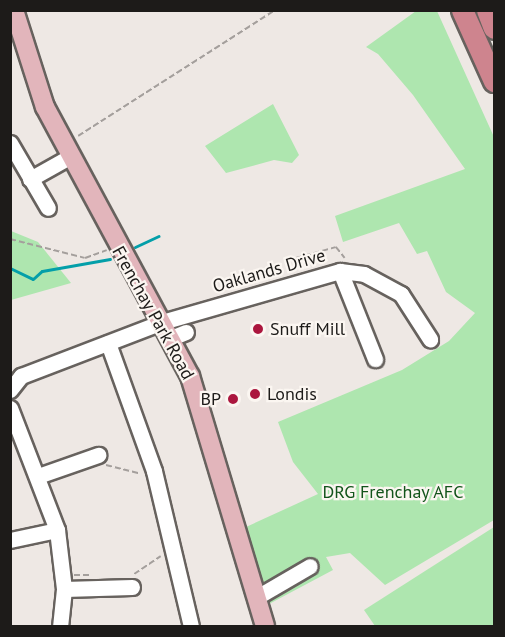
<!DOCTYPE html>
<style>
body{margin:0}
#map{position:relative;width:505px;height:637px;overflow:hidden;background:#eee8e4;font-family:"PT Sans",sans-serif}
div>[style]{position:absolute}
.green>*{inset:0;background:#aee6af}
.stream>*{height:3px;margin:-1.5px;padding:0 1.5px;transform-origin:1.5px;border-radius:1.5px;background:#039fa9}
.path>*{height:1.5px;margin-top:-0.75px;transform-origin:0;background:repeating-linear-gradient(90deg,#a49f9c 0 6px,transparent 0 9px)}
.roads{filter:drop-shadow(2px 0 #67625e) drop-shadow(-2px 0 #67625e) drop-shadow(0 2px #67625e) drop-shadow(0 -2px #67625e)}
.minor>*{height:15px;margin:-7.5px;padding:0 7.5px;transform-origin:7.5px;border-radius:7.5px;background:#fff}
.major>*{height:18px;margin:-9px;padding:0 9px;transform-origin:9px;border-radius:9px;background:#e2b5bb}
.highway>*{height:21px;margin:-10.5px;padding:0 10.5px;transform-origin:10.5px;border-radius:10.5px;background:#ce848e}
.dots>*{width:16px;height:16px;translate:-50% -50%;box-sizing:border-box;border:3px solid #fbf6f1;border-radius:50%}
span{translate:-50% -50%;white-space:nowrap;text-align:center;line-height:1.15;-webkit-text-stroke:4.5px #fbf6f1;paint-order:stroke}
.street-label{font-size:18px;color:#1d1b19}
.poi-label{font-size:18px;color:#1d1b19}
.left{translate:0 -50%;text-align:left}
.right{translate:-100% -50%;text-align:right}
.park-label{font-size:18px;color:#12541a}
.frame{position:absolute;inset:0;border:12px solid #1d1b19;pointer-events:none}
</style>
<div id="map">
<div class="green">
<i style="clip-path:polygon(416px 11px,437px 11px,494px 137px,494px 520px,385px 585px,350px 553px,326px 557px,333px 570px,269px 604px,246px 527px,318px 494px,293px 462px,278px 422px,402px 370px,449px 341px,475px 313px,446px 292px,427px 251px,417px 254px,399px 223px,343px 242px,335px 216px,465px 169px,413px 95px,378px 54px,366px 47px)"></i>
<i style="clip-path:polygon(273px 104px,299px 155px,292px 163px,274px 160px,226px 173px,205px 146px)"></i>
<i style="clip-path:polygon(11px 231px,38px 242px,71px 283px,11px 300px)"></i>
<i style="clip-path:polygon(494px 527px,494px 626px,375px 626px,364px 610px)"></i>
</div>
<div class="stream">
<i style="left:135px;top:247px;width:26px;rotate:-25deg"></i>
<i style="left:10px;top:268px;width:25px;rotate:26deg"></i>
<i style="left:33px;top:279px;width:12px;rotate:-42deg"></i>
<i style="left:42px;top:271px;width:69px;rotate:-10deg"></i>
</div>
<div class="path">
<i style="left:78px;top:136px;width:234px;rotate:-32.6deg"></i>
<i style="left:10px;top:239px;width:77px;rotate:14.2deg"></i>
<i style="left:85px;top:258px;width:23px;rotate:-20deg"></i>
<i style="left:296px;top:258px;width:41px;rotate:-15.4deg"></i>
<i style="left:336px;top:247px;width:14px;rotate:51deg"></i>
<i style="left:106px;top:465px;width:36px;rotate:14deg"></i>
<i style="left:134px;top:574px;width:32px;rotate:-34deg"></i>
<i style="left:74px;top:575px;width:16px"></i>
</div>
<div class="roads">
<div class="minor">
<i style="left:10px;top:143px;width:75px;rotate:59.7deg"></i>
<i style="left:30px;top:179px;width:45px;rotate:-29.4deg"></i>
<i style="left:340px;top:271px;width:95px;rotate:68.3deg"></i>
<i style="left:171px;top:338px;width:16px;rotate:-22deg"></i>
<i style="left:108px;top:343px;width:136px;rotate:70.2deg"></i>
<i style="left:154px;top:471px;width:159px;rotate:76.6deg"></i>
<i style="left:10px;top:390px;width:18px;rotate:-52deg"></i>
<i style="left:21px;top:376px;width:151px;rotate:-21deg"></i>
<i style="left:162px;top:322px;width:185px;rotate:-16deg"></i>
<i style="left:340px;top:271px;width:24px;rotate:7deg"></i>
<i style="left:364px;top:274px;width:42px;rotate:28.4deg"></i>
<i style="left:401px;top:294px;width:54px;rotate:57.2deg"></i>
<i style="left:10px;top:408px;width:131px;rotate:68.9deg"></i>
<i style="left:57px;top:530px;width:59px;rotate:83.2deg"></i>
<i style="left:64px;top:589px;width:37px;rotate:96deg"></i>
<i style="left:38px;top:476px;width:64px;rotate:-19.3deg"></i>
<i style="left:10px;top:540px;width:48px;rotate:-12deg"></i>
<i style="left:64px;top:589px;width:68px;rotate:-1.7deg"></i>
<i style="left:257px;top:597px;width:61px;rotate:-30.3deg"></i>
</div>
<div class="major">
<i style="left:14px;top:10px;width:102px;rotate:72.3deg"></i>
<i style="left:45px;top:107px;width:306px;rotate:61.7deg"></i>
<i style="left:190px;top:376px;width:261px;rotate:73.3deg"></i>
</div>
<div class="highway">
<i style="left:462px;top:10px;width:78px;rotate:65.7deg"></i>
<i style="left:487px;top:10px;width:19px;rotate:69deg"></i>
</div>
</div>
<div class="dots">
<i style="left:258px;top:329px;background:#ab163e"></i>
<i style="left:255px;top:394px;background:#ab163e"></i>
<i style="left:233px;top:399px;background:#ab163e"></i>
</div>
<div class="street-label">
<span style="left:269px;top:271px;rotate:-16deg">Oaklands Drive</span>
<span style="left:153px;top:313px;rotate:61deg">Frenchay Park Road</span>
</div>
<div class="poi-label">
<span class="left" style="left:270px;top:329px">Snuff Mill</span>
<span class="left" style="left:267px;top:394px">Londis</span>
<span class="right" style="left:221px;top:399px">BP</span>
</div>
<div class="park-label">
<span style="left:393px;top:492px">DRG Frenchay AFC</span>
</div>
<div class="frame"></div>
</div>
